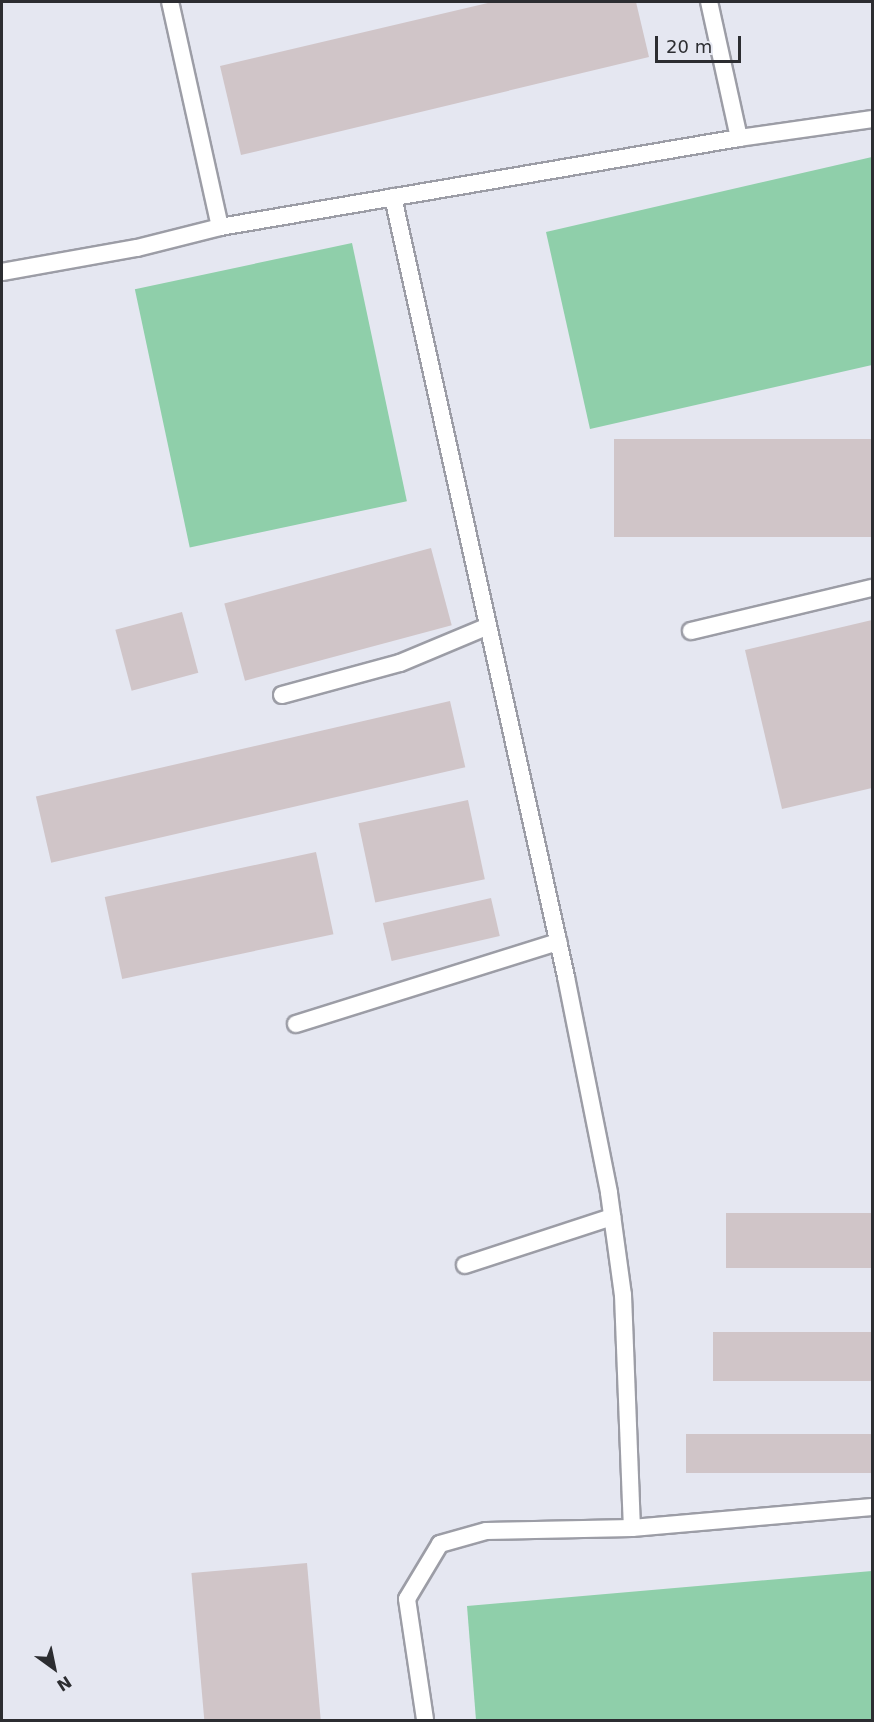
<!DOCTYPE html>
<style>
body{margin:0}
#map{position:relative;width:874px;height:1722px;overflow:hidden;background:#e5e7f1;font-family:"DejaVu Sans",sans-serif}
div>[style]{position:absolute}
.green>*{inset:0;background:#8fcfaa;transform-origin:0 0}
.building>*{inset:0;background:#d0c5c8;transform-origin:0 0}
.roads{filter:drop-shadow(2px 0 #9c9da6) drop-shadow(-2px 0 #9c9da6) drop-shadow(0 2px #9c9da6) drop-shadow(0 -2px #9c9da6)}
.service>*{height:16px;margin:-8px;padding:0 8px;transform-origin:8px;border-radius:8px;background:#fff}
span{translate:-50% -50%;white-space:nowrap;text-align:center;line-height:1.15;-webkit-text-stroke:5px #e5e7f1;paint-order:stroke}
.frame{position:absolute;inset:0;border:3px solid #2c2d31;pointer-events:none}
.north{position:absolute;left:24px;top:1638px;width:60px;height:60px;-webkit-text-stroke:4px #e5e7f1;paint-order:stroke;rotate:147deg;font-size:16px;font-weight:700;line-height:24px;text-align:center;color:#2c2d31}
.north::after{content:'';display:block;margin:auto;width:21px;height:27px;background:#2c2d31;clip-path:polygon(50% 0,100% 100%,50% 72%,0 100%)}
.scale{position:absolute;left:655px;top:36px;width:86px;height:27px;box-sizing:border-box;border:3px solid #2c2d31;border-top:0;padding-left:8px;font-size:18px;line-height:21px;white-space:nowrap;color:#2c2d31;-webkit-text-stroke:4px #e5e7f1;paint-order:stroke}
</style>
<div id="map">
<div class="green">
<i style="clip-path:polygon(872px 157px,872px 365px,590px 429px,546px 232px)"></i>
<i style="left:352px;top:243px;width:264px;height:222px;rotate:78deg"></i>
<i style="clip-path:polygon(872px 1571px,872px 1720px,476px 1720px,467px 1606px)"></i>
</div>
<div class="building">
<i style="clip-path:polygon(492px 2px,636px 2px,649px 57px,241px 155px,220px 66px)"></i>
<i style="left:872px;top:439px;width:98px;height:258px;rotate:90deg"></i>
<i style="left:431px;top:548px;width:80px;height:214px;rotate:75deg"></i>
<i style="left:182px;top:612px;width:63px;height:69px;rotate:75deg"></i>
<i style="clip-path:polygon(872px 620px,872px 788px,782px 809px,745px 650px)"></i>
<i style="left:450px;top:701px;width:68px;height:425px;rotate:77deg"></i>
<i style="left:468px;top:800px;width:81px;height:112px;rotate:78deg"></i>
<i style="left:316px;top:852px;width:84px;height:216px;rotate:78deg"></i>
<i style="left:491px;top:898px;width:39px;height:111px;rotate:77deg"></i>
<i style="left:872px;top:1213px;width:55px;height:146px;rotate:90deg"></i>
<i style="left:872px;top:1332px;width:49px;height:159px;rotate:90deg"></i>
<i style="left:872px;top:1434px;width:39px;height:186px;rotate:90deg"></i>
<i style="left:307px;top:1563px;width:158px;height:116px;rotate:85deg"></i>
</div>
<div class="roads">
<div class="service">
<i style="left:739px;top:138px;width:134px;rotate:-8.1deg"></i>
<i style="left:393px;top:197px;width:799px;rotate:77.49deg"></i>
<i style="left:566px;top:977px;width:220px;rotate:78.7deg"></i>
<i style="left:609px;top:1193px;width:103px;rotate:82.2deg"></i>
<i style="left:623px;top:1295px;width:233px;rotate:87.8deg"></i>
<i style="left:632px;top:1528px;width:146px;rotate:178.8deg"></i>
<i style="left:486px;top:1531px;width:48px;rotate:164.2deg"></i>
<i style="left:440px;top:1544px;width:64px;rotate:121deg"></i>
<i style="left:407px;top:1599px;width:122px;rotate:81.5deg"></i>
<i style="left:220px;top:227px;width:527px;rotate:-9.73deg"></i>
<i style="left:739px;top:138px;width:139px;rotate:-102.4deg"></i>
<i style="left:2px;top:272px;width:137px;rotate:-10.1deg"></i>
<i style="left:137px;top:248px;width:86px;rotate:-14.2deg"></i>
<i style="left:220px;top:227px;width:230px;rotate:-102.5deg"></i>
<i style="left:691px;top:631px;width:186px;rotate:-13.4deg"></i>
<i style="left:282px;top:695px;width:122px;rotate:-15.2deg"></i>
<i style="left:400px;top:663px;width:93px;rotate:-22.7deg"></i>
<i style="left:296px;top:1024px;width:275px;rotate:-17.4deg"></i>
<i style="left:465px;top:1265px;width:155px;rotate:-18.1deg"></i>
<i style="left:632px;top:1528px;width:241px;rotate:-5deg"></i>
</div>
</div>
<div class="frame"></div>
<div class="north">N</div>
<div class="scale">20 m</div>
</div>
